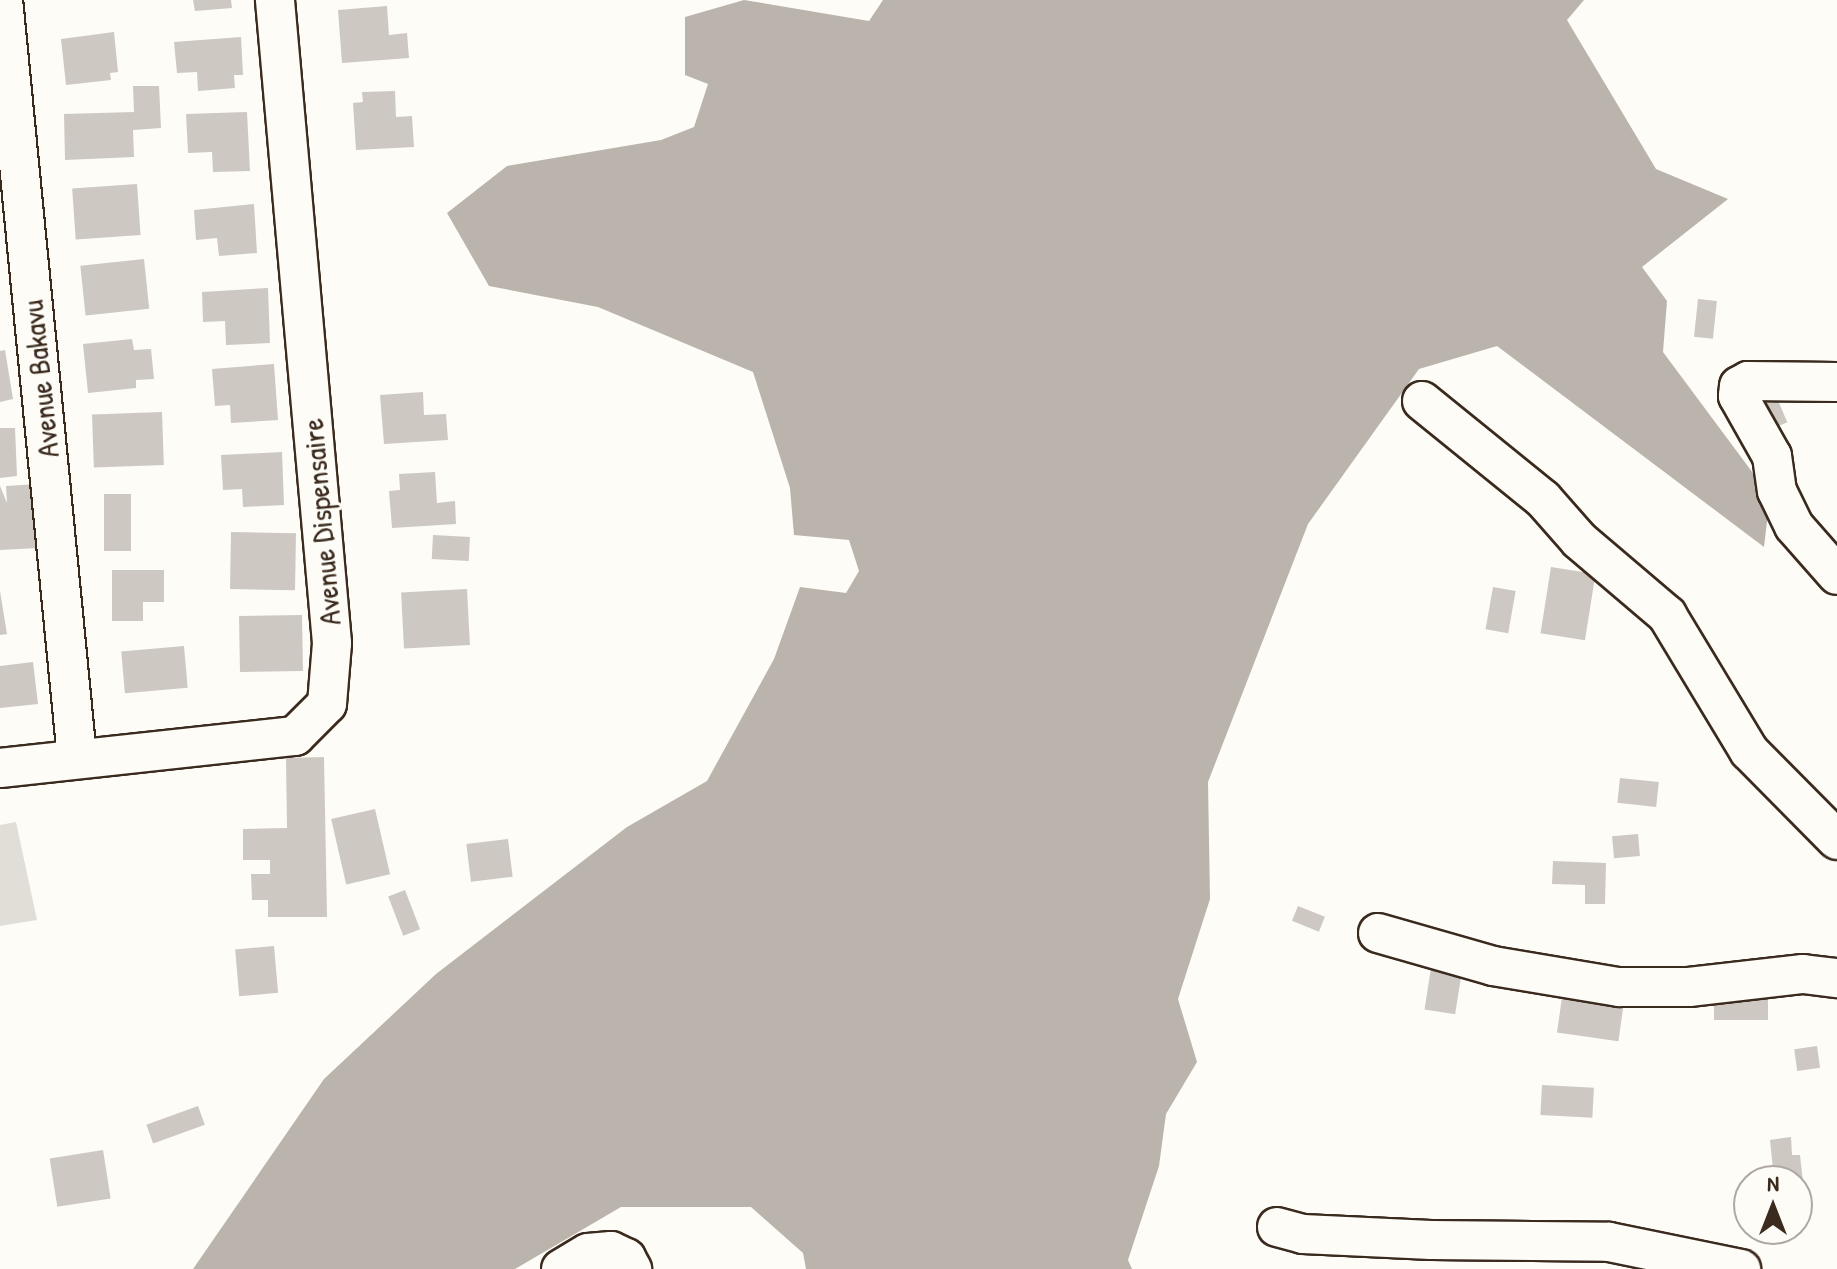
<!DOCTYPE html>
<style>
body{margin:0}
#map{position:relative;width:1837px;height:1269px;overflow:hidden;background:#fdfcf7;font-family:"Patrick Hand",sans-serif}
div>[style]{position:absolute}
.green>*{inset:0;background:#e1ded7}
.water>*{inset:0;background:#bbb4ad}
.building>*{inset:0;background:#cdc8c2;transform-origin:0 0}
.roads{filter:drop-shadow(2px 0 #3b2a1e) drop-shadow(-2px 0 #3b2a1e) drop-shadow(0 2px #3b2a1e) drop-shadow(0 -2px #3b2a1e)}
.minor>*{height:38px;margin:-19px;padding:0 19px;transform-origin:19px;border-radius:19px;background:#fdfcf7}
span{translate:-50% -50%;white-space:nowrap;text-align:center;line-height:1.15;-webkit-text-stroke:6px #fdfcf7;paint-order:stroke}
.street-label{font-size:30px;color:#3b2a1e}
.north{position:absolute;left:1733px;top:1165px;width:80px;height:80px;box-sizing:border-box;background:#fdfcf7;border:2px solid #afa8a0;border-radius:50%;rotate:0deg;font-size:22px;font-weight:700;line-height:32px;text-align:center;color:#3b2a1e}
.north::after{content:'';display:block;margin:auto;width:28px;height:36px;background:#3b2a1e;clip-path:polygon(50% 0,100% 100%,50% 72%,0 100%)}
</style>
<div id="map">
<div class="green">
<i style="clip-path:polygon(16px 822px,37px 920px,0 926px,0 825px)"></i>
</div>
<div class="water">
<i style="clip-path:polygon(744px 0,869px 21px,883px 0,1584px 0,1567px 20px,1656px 169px,1728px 199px,1642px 267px,1667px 301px,1663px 352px,1770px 496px,1764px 547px,1497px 346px,1419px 369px,1308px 524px,1208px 782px,1210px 899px,1178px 999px,1197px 1062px,1166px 1114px,1159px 1166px,1128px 1260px,1132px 1269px,806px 1269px,803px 1253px,751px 1207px,621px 1207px,515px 1269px,193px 1269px,324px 1079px,436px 974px,627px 827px,707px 781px,774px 659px,800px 587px,846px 593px,859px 571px,849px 540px,794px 535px,790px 488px,753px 372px,598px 307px,489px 286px,447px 213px,507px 166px,661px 140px,694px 127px,708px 84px,685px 75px,685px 17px)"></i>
</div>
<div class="building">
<i style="clip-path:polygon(193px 0,231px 0,232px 8px,195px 11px)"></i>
<i style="clip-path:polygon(387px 6px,389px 35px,407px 33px,409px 58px,342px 63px,338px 10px)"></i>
<i style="clip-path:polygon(114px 32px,118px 72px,110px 73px,111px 80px,66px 85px,61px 39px)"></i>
<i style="clip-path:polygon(241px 37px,243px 75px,234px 75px,235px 88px,198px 91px,197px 72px,177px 73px,174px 42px)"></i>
<i style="clip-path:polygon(133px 86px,159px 86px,161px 128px,133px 130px,134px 157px,65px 160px,64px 114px,134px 112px)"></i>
<i style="clip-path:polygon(395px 91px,396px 117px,412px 116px,414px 147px,356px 150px,353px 103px,363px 102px,362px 92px)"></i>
<i style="clip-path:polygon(247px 112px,250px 171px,213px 172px,212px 152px,188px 153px,186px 114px)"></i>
<i style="left:137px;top:184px;width:51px;height:65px;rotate:86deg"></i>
<i style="clip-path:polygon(254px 204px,257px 253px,219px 256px,217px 238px,196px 240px,194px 210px)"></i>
<i style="left:144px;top:259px;width:50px;height:64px;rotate:84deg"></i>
<i style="clip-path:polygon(268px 288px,270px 343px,226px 345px,225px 321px,203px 322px,202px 292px)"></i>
<i style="left:1698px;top:299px;width:19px;height:38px;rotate:6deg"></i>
<i style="clip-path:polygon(132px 339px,134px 350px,151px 349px,154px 379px,136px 380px,136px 388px,88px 393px,83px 344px)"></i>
<i style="clip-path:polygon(5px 350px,13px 399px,0 402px,0 351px)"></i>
<i style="clip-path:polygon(274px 364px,278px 420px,231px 423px,230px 405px,215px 406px,212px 369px)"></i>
<i style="left:1774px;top:391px;width:34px;height:22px;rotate:67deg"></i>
<i style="clip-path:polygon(423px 392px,424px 415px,446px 414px,448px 440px,384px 444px,380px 395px)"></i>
<i style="left:162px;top:412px;width:53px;height:70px;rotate:88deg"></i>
<i style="clip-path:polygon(0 428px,15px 428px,17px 476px,0 478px)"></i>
<i style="clip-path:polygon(282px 452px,284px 505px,243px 507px,242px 489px,223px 490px,221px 455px)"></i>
<i style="clip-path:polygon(435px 472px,437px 503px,455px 501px,456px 524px,392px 528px,389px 491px,400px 490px,399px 474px)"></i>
<i style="clip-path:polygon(38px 484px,38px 548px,0 550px,0 486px,7px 503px,6px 486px)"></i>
<i style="left:104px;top:494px;width:27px;height:57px"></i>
<i style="left:231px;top:532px;width:65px;height:57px;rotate:1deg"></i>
<i style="left:433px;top:535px;width:37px;height:24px;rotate:3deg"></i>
<i style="left:1551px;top:567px;width:45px;height:67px;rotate:9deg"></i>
<i style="clip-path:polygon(112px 570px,164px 570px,164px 602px,143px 602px,143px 621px,112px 621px)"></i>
<i style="left:1493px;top:587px;width:23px;height:43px;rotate:10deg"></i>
<i style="left:467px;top:589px;width:56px;height:66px;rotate:87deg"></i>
<i style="clip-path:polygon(0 591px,7px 634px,0 635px)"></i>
<i style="left:302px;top:615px;width:56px;height:63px;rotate:89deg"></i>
<i style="left:184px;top:646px;width:42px;height:63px;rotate:85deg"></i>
<i style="clip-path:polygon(33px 662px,38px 704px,0 708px,0 666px)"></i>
<i style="clip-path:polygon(324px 757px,327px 917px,268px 917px,268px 900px,252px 900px,251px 874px,270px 874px,270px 860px,243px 860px,243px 829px,287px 828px,286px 758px)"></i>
<i style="left:1620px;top:778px;width:39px;height:25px;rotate:6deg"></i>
<i style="left:375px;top:809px;width:67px;height:45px;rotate:77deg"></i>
<i style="left:1638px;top:834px;width:22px;height:26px;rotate:85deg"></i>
<i style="left:508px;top:839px;width:38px;height:42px;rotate:83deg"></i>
<i style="clip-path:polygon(1553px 861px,1606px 863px,1605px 904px,1585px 904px,1585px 885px,1552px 884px)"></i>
<i style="left:405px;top:890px;width:42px;height:18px;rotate:69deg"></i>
<i style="left:1298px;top:906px;width:29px;height:16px;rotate:22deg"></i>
<i style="left:274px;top:946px;width:47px;height:39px;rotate:85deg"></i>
<i style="left:1432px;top:962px;width:31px;height:48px;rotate:9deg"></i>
<i style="left:1563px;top:990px;width:62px;height:43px;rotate:8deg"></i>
<i style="left:1768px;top:993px;width:27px;height:54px;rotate:90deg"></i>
<i style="left:1817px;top:1046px;width:22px;height:23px;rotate:82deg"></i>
<i style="left:1542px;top:1085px;width:52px;height:30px;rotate:3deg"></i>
<i style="left:198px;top:1106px;width:20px;height:55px;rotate:70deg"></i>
<i style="clip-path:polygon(1791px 1137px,1792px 1155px,1800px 1155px,1803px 1182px,1787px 1181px,1785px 1169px,1773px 1170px,1770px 1140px)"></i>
<i style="left:103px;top:1150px;width:49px;height:54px;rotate:81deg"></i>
</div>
<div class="roads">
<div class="minor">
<i style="left:3px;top:0;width:762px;rotate:84.42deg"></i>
<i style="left:1837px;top:382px;width:89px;rotate:-179.4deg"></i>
<i style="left:1748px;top:381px;width:10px;rotate:151deg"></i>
<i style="left:1739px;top:386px;width:10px;rotate:96deg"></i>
<i style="left:1738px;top:396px;width:69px;rotate:60.5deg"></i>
<i style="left:1772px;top:456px;width:35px;rotate:82deg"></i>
<i style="left:1777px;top:491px;width:39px;rotate:64deg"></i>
<i style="left:1794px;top:526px;width:65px;rotate:48.7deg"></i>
<i style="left:1422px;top:401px;width:156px;rotate:39deg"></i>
<i style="left:1543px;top:499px;width:55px;rotate:48.7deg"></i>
<i style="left:1579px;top:540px;width:116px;rotate:40.4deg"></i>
<i style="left:1667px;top:615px;width:159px;rotate:58.9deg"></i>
<i style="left:1749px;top:751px;width:125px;rotate:45.3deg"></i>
<i style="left:0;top:768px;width:297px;rotate:-6.2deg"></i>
<i style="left:295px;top:736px;width:45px;rotate:-45deg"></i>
<i style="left:327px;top:704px;width:61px;rotate:-85.3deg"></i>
<i style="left:332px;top:643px;width:646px;rotate:-95.07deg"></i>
<i style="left:1378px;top:933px;width:120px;rotate:16deg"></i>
<i style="left:1493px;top:966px;width:128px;rotate:9.5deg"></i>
<i style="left:1619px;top:987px;width:70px"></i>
<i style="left:1689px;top:987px;width:115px;rotate:-6.5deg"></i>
<i style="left:1803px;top:974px;width:34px;rotate:7deg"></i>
<i style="left:1277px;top:1227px;width:27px;rotate:15deg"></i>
<i style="left:1303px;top:1234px;width:128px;rotate:2.7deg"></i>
<i style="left:1431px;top:1240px;width:178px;rotate:0.6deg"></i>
<i style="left:1609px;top:1242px;width:135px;rotate:11.6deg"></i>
<i style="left:561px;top:1269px;width:31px;rotate:-31deg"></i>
<i style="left:588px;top:1253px;width:23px;rotate:-5deg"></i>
<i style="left:611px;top:1251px;width:17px;rotate:25deg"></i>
<i style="left:626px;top:1258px;width:13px;rotate:61deg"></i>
</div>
</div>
<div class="street-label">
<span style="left:40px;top:379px;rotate:-96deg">Avenue Bakavu</span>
<span style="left:321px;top:522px;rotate:-95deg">Avenue Dispensaire</span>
</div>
<div class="north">N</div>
</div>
